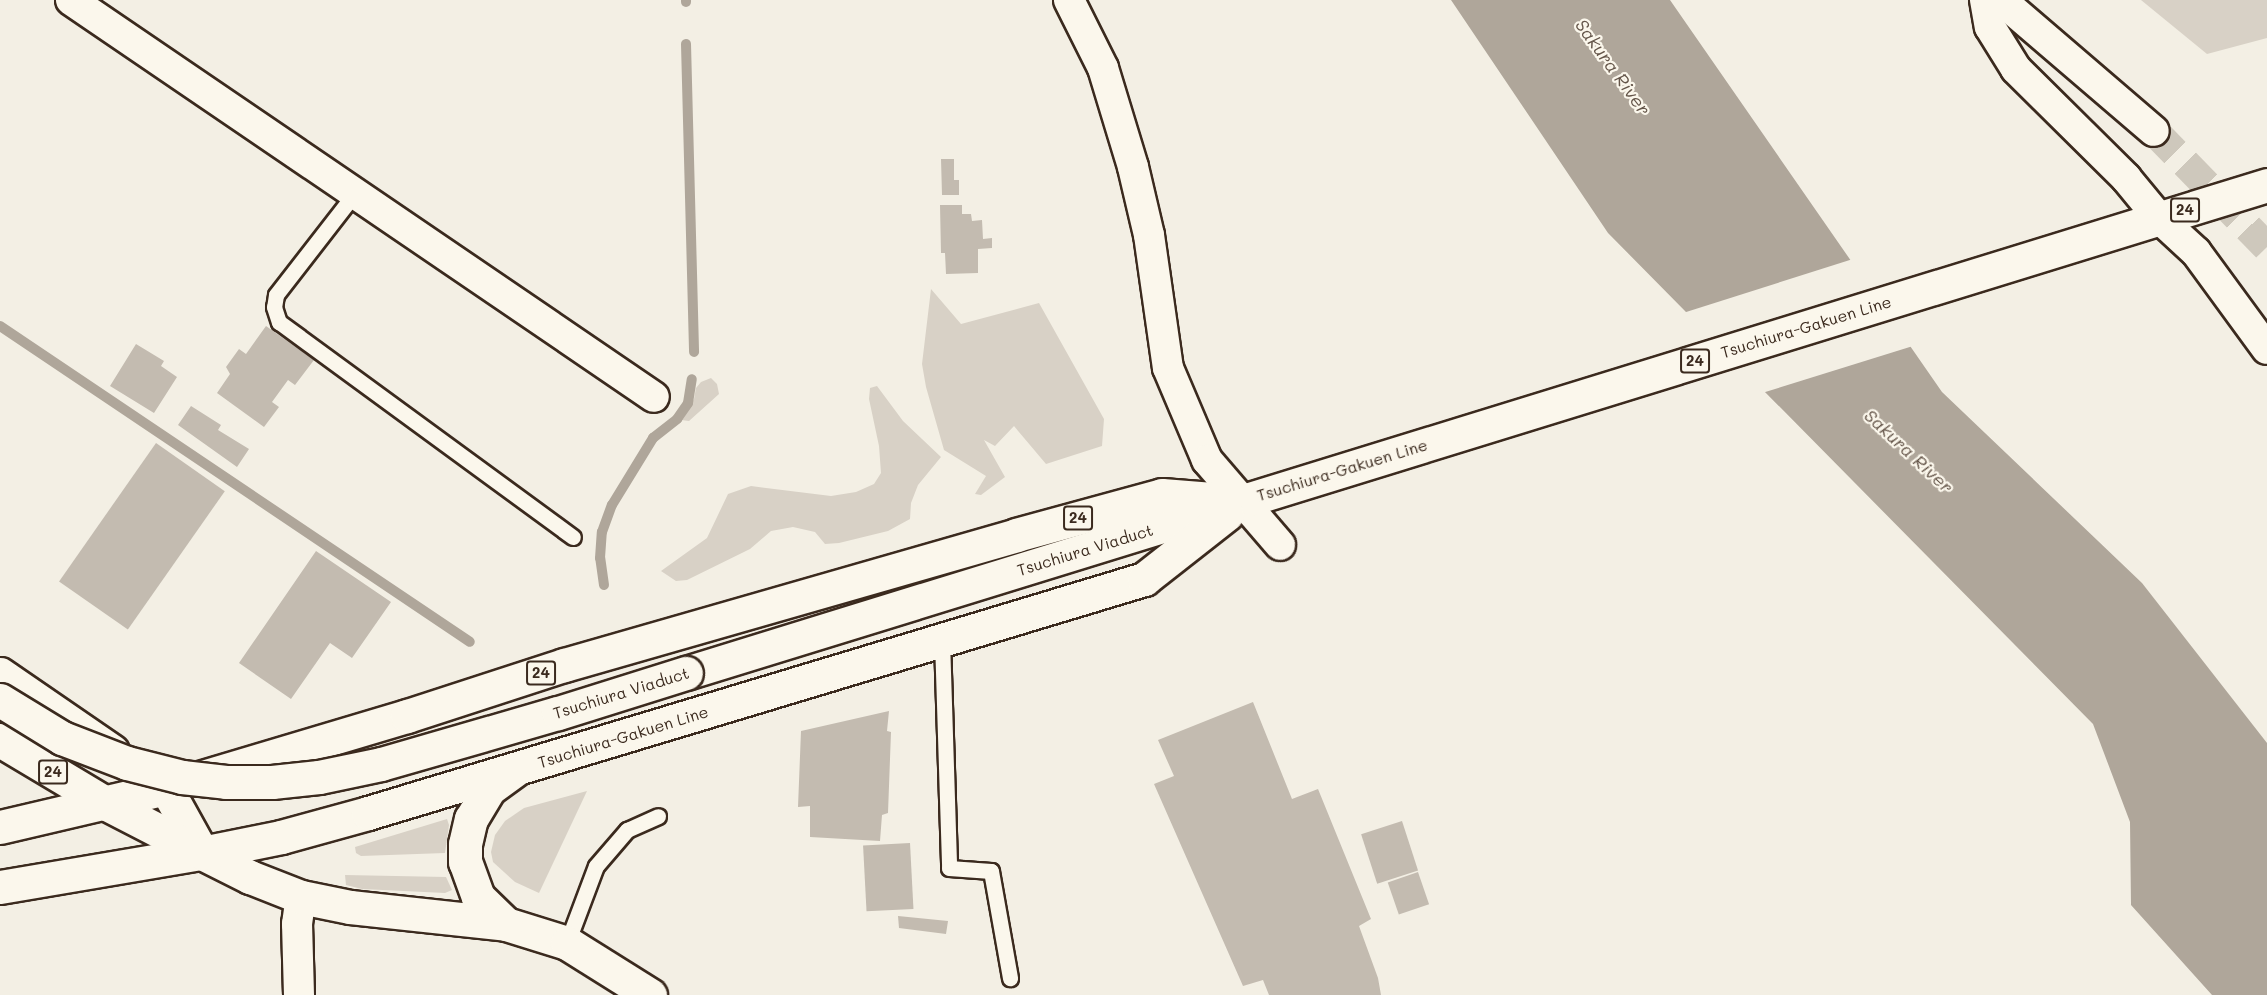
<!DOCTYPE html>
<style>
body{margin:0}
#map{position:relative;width:2267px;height:995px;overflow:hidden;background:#f3efe4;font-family:Mali,sans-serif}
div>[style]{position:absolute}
.green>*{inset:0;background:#d8d1c6}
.water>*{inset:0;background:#afa69a}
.pier>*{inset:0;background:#f3efe4}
.stream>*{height:10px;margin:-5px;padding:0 5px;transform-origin:5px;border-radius:5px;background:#afa69a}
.building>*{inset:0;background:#c3bbb0;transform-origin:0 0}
.minor-tunnel>*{height:30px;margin-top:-15px;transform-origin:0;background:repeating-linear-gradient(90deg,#cec8bc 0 30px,transparent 0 45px)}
.roads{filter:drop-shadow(2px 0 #3b2a1e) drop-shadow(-2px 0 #3b2a1e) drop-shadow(0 2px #3b2a1e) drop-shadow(0 -2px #3b2a1e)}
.service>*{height:15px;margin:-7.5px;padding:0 7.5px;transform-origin:7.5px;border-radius:7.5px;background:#fbf7ec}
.minor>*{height:30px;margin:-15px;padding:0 15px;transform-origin:15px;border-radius:15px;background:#fbf7ec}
.tertiary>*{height:33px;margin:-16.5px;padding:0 16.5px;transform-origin:16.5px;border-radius:16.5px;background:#fbf7ec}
.primary>*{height:33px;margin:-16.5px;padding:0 16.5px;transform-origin:16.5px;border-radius:16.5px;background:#fbf7ec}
.bridges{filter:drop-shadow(2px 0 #3b2a1e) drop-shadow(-2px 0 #3b2a1e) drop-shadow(0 2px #3b2a1e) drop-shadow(0 -2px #3b2a1e)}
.primary-bridge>*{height:33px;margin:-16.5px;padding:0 16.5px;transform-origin:16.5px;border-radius:16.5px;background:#fbf7ec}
span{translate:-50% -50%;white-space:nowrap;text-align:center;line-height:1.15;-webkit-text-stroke:4.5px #fbf7ec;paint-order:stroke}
.shield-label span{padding:2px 4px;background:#fbf7ec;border:2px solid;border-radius:4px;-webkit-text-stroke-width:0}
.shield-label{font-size:15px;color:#3b2a1e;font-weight:700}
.street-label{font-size:16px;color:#3b2a1e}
.water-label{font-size:18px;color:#645549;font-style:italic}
</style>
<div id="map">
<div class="green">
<i style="clip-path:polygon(2141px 0,2267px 0,2267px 38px,2207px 54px)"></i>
<i style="clip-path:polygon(931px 289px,961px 324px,1039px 303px,1104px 419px,1102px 446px,1046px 464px,1014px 426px,995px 446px,984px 440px,1005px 477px,981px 495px,975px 494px,986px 476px,944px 450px,926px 387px,922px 364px)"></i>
<i style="clip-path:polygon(711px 378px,717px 384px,719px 394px,689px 421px,681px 420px,694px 399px,696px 388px,701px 382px)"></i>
<i style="clip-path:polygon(877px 386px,903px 421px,941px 457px,918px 485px,911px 503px,910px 519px,888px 531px,839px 543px,825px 544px,815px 532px,793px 527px,771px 531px,750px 549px,687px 580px,676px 581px,661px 571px,707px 538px,728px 494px,751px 486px,831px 496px,856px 492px,874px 484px,881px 473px,879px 446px,869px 399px,870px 388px)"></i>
<i style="clip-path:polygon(587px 791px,539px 893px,515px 882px,493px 862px,491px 852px,495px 835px,505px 821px,524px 808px)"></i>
<i style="clip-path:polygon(447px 819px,449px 825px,445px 853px,361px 856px,356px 853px,355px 847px)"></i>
<i style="clip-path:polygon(345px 875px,446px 877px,452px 890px,445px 893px,362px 889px,346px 885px)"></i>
</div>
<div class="water">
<i style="clip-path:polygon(1451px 0,1670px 0,1942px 392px,2142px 583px,2267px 743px,2267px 995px,2212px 995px,2131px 905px,2130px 822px,2093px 724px,1608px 233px)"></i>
</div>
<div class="pier">
<i style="clip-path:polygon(1853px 259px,1913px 346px,1762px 393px,1683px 313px)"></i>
</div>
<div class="stream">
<i style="left:686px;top:0;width:2px;rotate:90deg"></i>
<i style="left:686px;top:44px;width:308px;rotate:88.5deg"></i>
<i style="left:0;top:326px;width:566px;rotate:33.91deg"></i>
<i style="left:604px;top:585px;width:27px;rotate:-98deg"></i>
<i style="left:600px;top:558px;width:26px;rotate:-86deg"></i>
<i style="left:602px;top:532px;width:29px;rotate:-70deg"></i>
<i style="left:612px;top:505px;width:79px;rotate:-58.5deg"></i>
<i style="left:653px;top:438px;width:31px;rotate:-38deg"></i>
<i style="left:677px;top:419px;width:19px;rotate:-55deg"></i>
<i style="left:688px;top:403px;width:24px;rotate:-81deg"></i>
</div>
<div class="building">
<i style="clip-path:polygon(941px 159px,954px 159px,954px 180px,959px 180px,959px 195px,942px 195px)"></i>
<i style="clip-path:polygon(940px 205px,962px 205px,962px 214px,971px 214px,972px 221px,982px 220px,983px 239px,992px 238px,992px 248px,978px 249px,978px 273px,946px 274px,945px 253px,941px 253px)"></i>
<i style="clip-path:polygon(266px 326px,314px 360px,295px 385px,288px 380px,272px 402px,279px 407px,264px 427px,217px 393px,230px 374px,226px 367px,239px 349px,246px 354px)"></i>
<i style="clip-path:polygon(136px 344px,164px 361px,161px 366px,177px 377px,154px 413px,110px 386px)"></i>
<i style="clip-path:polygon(191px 406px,221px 425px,218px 430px,249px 449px,237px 467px,178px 425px)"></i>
<i style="left:156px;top:443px;width:84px;height:169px;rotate:35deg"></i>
<i style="clip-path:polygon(316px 551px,391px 602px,352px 658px,330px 643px,291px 699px,239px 663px)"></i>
<i style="clip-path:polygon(1253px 702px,1292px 799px,1318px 789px,1371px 919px,1359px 926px,1378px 978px,1381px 995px,1269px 995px,1263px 980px,1243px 986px,1154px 784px,1174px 776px,1158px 740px)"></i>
<i style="clip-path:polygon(889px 711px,887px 731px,891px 732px,888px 813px,882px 815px,880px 841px,810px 837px,810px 806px,798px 807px,801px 731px)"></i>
<i style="left:1402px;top:821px;width:52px;height:43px;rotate:72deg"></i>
<i style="left:910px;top:843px;width:66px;height:47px;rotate:87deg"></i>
<i style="left:1418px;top:872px;width:34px;height:32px;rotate:71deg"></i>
<i style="clip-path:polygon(898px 916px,948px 921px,946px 934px,899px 928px)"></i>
</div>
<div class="minor-tunnel">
<i style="left:2154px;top:131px;width:162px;rotate:45.8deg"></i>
</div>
<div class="roads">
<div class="service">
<i style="left:355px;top:193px;width:129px;rotate:127.8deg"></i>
<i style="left:276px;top:295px;width:12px;rotate:99deg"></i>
<i style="left:274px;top:307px;width:16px;rotate:72deg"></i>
<i style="left:279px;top:322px;width:364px;rotate:36.2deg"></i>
<i style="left:942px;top:640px;width:228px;rotate:88.2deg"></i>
<i style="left:949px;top:868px;width:42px;rotate:4.1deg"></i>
<i style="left:991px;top:871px;width:109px;rotate:79.9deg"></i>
<i style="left:567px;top:943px;width:82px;rotate:-69.4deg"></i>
<i style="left:596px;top:866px;width:48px;rotate:-49.3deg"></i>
<i style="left:627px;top:830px;width:34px;rotate:-24deg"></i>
</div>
<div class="minor">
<i style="left:71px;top:0;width:705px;rotate:34.25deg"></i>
<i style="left:1069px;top:0;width:76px;rotate:63.4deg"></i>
<i style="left:1103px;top:68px;width:103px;rotate:73.1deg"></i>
<i style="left:1133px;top:167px;width:70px;rotate:76.8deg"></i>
<i style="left:1149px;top:235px;width:134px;rotate:81.9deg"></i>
<i style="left:1168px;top:368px;width:100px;rotate:67deg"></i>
<i style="left:1207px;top:460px;width:112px;rotate:49.3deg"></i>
<i style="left:1985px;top:0;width:27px;rotate:80deg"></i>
<i style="left:1990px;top:27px;width:49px;rotate:58.2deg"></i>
<i style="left:2016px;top:69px;width:155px;rotate:44.7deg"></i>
<i style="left:2126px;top:178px;width:52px;rotate:50.5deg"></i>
<i style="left:2159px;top:218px;width:50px;rotate:42.6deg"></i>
<i style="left:2196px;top:252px;width:120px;rotate:53.8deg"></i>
<i style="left:2001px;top:0;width:201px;rotate:40.6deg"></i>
<i style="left:299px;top:995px;width:71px;rotate:-91.6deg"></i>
<i style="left:297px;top:924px;width:27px;rotate:-82deg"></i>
</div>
<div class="tertiary">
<i style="left:0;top:827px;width:171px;rotate:-13.2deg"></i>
<i style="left:166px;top:788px;width:74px;rotate:61deg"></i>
<i style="left:202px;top:853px;width:54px;rotate:26.6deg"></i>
<i style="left:250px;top:877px;width:55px;rotate:21.4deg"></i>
<i style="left:301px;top:897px;width:50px;rotate:11.5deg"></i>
<i style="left:350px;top:907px;width:157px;rotate:6.2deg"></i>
<i style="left:506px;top:924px;width:64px;rotate:17.3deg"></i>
<i style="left:567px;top:943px;width:98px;rotate:32.1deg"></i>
<i style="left:0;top:887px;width:205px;rotate:-9.6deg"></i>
<i style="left:506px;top:924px;width:39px;rotate:-136deg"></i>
<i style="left:478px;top:897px;width:37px;rotate:-110deg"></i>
<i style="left:465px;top:862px;width:18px;rotate:-90deg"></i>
<i style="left:465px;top:844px;width:26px;rotate:-77deg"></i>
<i style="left:471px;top:819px;width:35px;rotate:-59deg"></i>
<i style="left:489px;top:789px;width:34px;rotate:-36deg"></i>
</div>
<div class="primary">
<i style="left:686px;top:673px;width:1655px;rotate:-17.15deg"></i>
<i style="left:0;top:674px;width:136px;rotate:34.5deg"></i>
<i style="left:0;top:740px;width:125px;rotate:30.9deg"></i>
<i style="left:107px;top:804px;width:107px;rotate:27.3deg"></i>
<i style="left:202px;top:853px;width:81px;rotate:-11.4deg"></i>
<i style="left:281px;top:837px;width:90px;rotate:-15.4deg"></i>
<i style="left:368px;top:813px;width:811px;rotate:-16.78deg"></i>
<i style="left:1144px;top:579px;width:105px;rotate:-38.1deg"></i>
<i style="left:199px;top:778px;width:217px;rotate:-16.6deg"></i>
<i style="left:407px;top:716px;width:165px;rotate:-18deg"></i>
<i style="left:564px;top:665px;width:470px;rotate:-16deg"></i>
<i style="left:1016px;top:535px;width:151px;rotate:-15.3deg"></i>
<i style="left:1162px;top:495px;width:63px;rotate:4.5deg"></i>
</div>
</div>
<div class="bridges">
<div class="primary-bridge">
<i style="left:0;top:700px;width:73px;rotate:31.5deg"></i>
<i style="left:62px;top:738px;width:70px;rotate:21deg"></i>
<i style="left:127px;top:763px;width:57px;rotate:14.3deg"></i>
<i style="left:182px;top:777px;width:44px;rotate:6.5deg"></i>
<i style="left:226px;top:782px;width:46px"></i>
<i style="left:272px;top:782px;width:47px;rotate:-6.1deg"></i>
<i style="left:319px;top:777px;width:63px;rotate:-11.8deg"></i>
<i style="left:381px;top:764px;width:184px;rotate:-16.1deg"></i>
<i style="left:558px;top:713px;width:134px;rotate:-17.4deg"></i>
</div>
</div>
<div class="shield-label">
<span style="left:2185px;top:210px">24</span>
<span style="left:1695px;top:361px">24</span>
<span style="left:1078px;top:518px">24</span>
<span style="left:541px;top:673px">24</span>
<span style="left:53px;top:772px">24</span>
</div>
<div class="street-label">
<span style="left:1806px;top:327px;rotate:-17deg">Tsuchiura-Gakuen Line</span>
<span style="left:1342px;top:470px;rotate:-17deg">Tsuchiura-Gakuen Line</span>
<span style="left:1085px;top:550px;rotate:-17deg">Tsuchiura Viaduct</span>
<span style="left:621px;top:693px;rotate:-17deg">Tsuchiura Viaduct</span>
<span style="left:623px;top:737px;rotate:-17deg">Tsuchiura-Gakuen Line</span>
</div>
<div class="water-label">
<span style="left:1613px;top:67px;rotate:54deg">Sakura River</span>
<span style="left:1909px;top:451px;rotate:43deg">Sakura River</span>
</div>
</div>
